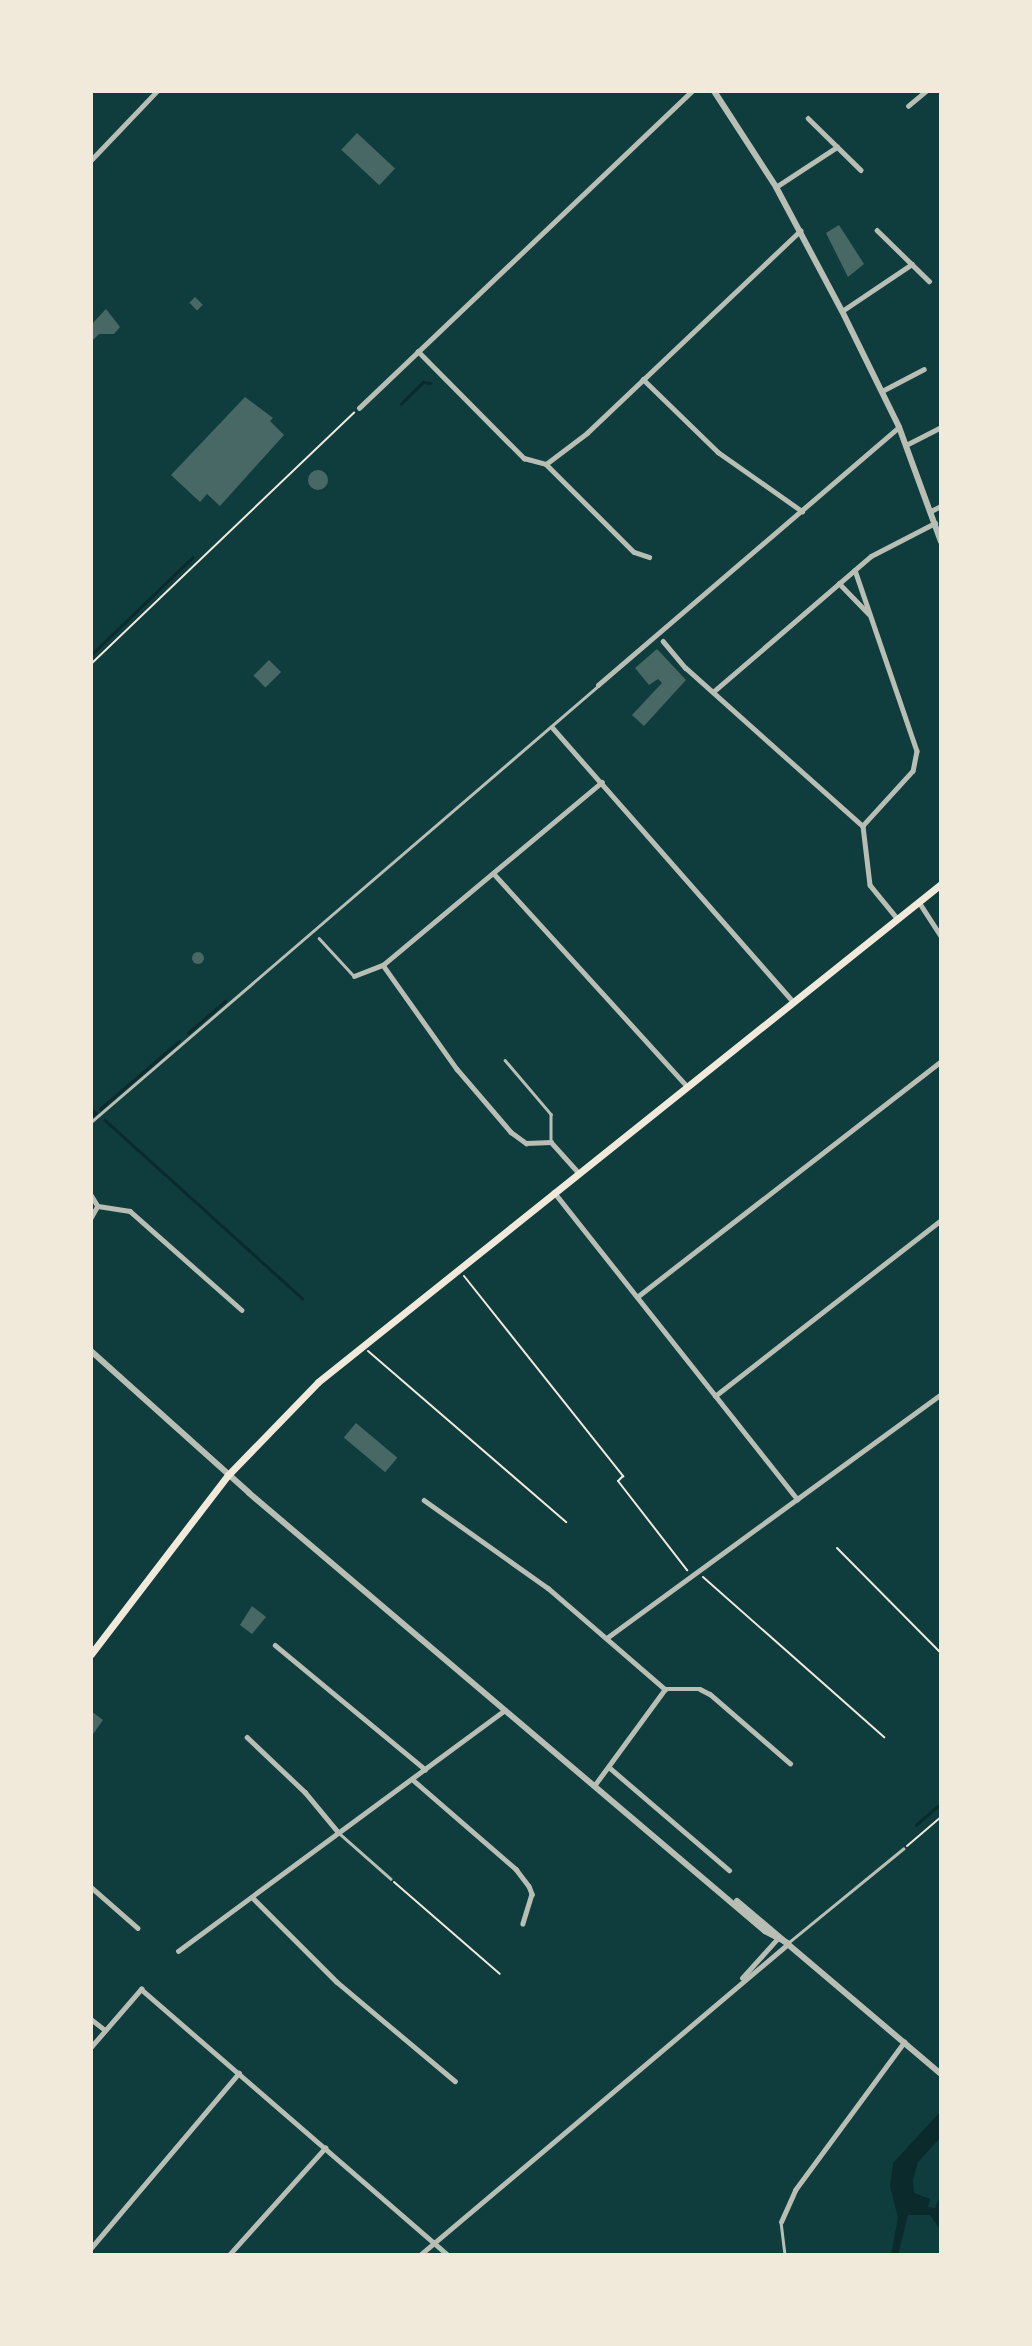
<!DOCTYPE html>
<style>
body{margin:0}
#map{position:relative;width:1032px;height:2346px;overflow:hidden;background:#0f3d3e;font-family:"Space Grotesk",sans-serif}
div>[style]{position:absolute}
.water>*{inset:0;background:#0a2a2b}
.stream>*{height:2.5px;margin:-1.25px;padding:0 1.25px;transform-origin:1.25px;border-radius:1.25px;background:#0a2a2b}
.building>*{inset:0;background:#486865;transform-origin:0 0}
.round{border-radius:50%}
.path>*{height:2px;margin:-1px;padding:0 1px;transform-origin:1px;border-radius:1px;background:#f1e9da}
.service>*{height:2.5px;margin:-1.25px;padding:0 1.25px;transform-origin:1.25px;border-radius:1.25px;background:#b8beb3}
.minor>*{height:4.5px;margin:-2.25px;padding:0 2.25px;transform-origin:2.25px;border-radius:2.25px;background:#b8beb3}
.tertiary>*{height:6px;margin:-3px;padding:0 3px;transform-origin:3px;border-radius:3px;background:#b8beb3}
.secondary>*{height:7px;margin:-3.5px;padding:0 3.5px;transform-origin:3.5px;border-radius:3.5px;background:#f1e9da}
span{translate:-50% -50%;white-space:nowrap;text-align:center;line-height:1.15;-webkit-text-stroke:5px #f1e9da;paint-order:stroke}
.frame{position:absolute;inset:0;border:93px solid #f1e9da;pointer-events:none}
</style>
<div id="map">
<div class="water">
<i style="clip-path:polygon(941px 2111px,941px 2137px,918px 2162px,913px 2180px,914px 2193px,930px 2199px,928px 2207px,935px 2208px,941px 2194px,941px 2231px,930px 2215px,908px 2215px,898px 2255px,891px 2255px,898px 2218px,890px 2186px,893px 2163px)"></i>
</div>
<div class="stream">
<i style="left:401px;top:404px;width:31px;rotate:-45deg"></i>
<i style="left:423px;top:382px;width:7px;rotate:8deg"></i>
<i style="left:91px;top:655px;width:141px;rotate:-43.9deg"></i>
<i style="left:188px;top:1033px;width:49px;rotate:-40.9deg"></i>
<i style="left:91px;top:1109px;width:6px;rotate:39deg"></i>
<i style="left:96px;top:1113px;width:6px;rotate:141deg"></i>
<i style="left:100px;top:1109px;width:104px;rotate:-40.7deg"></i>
<i style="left:105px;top:1120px;width:266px;rotate:42.1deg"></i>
<i style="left:916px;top:1825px;width:28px;rotate:-41deg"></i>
</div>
<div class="building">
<i style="left:357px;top:133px;width:52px;height:23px;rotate:43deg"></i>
<i style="clip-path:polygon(839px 225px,864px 264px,848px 277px,826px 233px)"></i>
<i style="left:195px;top:297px;width:11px;height:8px;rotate:45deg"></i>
<i style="clip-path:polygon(106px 309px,120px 327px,114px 334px,99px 334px,91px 342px,91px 325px)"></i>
<i style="clip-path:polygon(245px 397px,273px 418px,270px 421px,284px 435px,220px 506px,207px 494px,200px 502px,171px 475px)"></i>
<i class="round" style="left:308px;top:470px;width:20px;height:20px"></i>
<i style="clip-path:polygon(657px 649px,686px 680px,644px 726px,632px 715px,662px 683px,658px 679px,649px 685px,635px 668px)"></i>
<i style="left:269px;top:660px;width:17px;height:22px;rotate:45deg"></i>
<i class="round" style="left:192px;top:952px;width:12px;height:12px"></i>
<i style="left:356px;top:1423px;width:54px;height:19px;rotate:40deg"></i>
<i style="clip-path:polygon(252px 1606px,266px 1617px,252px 1634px,240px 1625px)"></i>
<i style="clip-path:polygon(91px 1711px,103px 1720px,91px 1737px)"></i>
</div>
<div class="path">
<i style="left:91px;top:664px;width:364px;rotate:-43.7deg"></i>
<i style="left:464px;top:1276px;width:256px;rotate:51.5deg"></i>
<i style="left:623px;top:1476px;width:7px;rotate:135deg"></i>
<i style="left:618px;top:1481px;width:113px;rotate:52.2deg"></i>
<i style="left:368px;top:1351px;width:262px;rotate:40.8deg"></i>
<i style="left:837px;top:1548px;width:148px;rotate:45.3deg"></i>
<i style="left:703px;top:1577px;width:242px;rotate:41.5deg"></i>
<i style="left:907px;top:1846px;width:45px;rotate:-40.5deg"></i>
<i style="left:394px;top:1882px;width:140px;rotate:41deg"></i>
</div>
<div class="service">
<i style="left:319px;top:938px;width:52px;rotate:47.4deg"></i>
<i style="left:505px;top:1060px;width:71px;rotate:49.6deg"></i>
<i style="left:551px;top:1114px;width:28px;rotate:90deg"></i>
<i style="left:91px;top:1122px;width:669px;rotate:-40.69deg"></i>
<i style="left:339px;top:1833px;width:69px;rotate:41.5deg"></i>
<i style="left:788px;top:1943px;width:149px;rotate:-39.3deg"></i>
<i style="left:781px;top:2222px;width:33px;rotate:83deg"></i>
</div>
<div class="minor">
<i style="left:908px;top:106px;width:23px;rotate:-40deg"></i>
<i style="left:808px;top:118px;width:74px;rotate:44.5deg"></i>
<i style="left:91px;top:160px;width:95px;rotate:-46.3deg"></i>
<i style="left:776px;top:187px;width:73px;rotate:-33.3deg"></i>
<i style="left:877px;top:230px;width:73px;rotate:44.4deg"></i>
<i style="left:842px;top:311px;width:84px;rotate:-33.9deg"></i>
<i style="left:418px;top:351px;width:151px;rotate:45.3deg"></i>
<i style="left:524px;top:458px;width:23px;rotate:15deg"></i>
<i style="left:546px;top:464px;width:124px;rotate:45deg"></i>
<i style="left:634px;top:552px;width:16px;rotate:18deg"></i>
<i style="left:643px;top:379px;width:105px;rotate:44.2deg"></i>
<i style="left:718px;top:452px;width:103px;rotate:35.1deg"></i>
<i style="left:882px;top:391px;width:47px;rotate:-27.6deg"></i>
<i style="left:359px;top:408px;width:460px;rotate:-43.6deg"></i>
<i style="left:906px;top:445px;width:39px;rotate:-27deg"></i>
<i style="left:546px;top:464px;width:51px;rotate:-37.1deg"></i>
<i style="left:587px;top:433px;width:294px;rotate:-43.5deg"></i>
<i style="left:931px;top:511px;width:11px;rotate:-27deg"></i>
<i style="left:855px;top:570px;width:191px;rotate:71.1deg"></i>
<i style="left:917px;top:751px;width:20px;rotate:101deg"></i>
<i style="left:913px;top:771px;width:74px;rotate:132.3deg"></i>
<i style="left:839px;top:583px;width:43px;rotate:45.9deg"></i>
<i style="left:663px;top:641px;width:35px;rotate:50deg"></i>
<i style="left:686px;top:668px;width:237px;rotate:41.8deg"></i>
<i style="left:863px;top:826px;width:59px;rotate:83.2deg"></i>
<i style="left:870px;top:885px;width:43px;rotate:50.7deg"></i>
<i style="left:598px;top:685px;width:396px;rotate:-40.6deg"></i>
<i style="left:713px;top:692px;width:208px;rotate:-40.7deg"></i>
<i style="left:871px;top:556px;width:72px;rotate:-27.3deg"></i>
<i style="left:552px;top:727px;width:365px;rotate:48.7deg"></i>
<i style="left:495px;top:875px;width:285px;rotate:47.7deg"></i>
<i style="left:919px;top:902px;width:40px;rotate:57.1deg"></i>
<i style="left:383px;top:965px;width:128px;rotate:54.6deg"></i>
<i style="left:457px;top:1069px;width:83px;rotate:49.4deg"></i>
<i style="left:511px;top:1132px;width:19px;rotate:36deg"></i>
<i style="left:526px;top:1143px;width:25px;rotate:-2deg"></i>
<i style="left:551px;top:1142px;width:40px;rotate:48deg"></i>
<i style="left:354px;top:976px;width:31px;rotate:-21deg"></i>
<i style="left:383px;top:965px;width:285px;rotate:-39.9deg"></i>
<i style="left:554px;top:1192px;width:392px;rotate:51.6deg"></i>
<i style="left:91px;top:1195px;width:13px;rotate:58deg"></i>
<i style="left:98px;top:1206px;width:14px;rotate:120deg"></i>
<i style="left:98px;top:1206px;width:32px;rotate:9deg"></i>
<i style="left:130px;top:1211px;width:149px;rotate:41.5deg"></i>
<i style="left:637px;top:1297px;width:385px;rotate:-37.8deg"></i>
<i style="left:715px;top:1396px;width:286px;rotate:-37.9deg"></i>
<i style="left:424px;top:1500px;width:152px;rotate:35.4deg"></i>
<i style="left:548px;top:1588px;width:155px;rotate:40.8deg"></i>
<i style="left:665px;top:1689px;width:35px"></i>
<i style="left:700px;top:1689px;width:11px;rotate:27deg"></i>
<i style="left:710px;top:1694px;width:106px;rotate:40.8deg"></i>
<i style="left:608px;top:1637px;width:412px;rotate:-36.1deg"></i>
<i style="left:275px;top:1645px;width:195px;rotate:39.6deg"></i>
<i style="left:247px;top:1737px;width:80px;rotate:43.5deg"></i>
<i style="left:305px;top:1792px;width:53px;rotate:50.3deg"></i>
<i style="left:610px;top:1768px;width:157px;rotate:40.6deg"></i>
<i style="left:412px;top:1779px;width:138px;rotate:40.9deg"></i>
<i style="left:516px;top:1869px;width:21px;rotate:53deg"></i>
<i style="left:529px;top:1886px;width:9px;rotate:69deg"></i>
<i style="left:532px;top:1894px;width:31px;rotate:107deg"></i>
<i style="left:594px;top:1786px;width:120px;rotate:-53.8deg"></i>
<i style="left:91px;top:1887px;width:62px;rotate:41.1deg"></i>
<i style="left:252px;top:1897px;width:120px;rotate:45deg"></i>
<i style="left:337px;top:1982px;width:154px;rotate:40deg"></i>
<i style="left:178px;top:1951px;width:406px;rotate:-36.4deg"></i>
<i style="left:742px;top:1978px;width:54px;rotate:-48deg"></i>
<i style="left:91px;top:2019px;width:16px;rotate:38deg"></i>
<i style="left:91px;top:2047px;width:77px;rotate:-49.2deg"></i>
<i style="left:141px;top:1989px;width:406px;rotate:40.9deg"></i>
<i style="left:781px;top:2222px;width:35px;rotate:-66deg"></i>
<i style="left:795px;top:2190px;width:184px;rotate:-53.6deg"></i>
<i style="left:91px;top:2248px;width:229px;rotate:-49.8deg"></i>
<i style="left:229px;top:2255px;width:144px;rotate:-48.1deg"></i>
<i style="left:420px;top:2255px;width:482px;rotate:-40.2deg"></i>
</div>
<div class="tertiary">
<i style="left:714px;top:91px;width:114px;rotate:57.1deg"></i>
<i style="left:776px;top:187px;width:140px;rotate:62deg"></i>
<i style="left:842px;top:311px;width:129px;rotate:63.8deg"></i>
<i style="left:899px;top:427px;width:122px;rotate:69.9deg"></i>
<i style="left:91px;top:1351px;width:212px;rotate:41.9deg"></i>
<i style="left:249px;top:1493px;width:677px;rotate:40.33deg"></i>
<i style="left:765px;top:1931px;width:26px;rotate:28deg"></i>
<i style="left:737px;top:1901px;width:267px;rotate:40.3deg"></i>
</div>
<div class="secondary">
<i style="left:91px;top:1654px;width:225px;rotate:-52.6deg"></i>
<i style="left:228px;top:1475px;width:129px;rotate:-45.9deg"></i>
<i style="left:318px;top:1382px;width:798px;rotate:-38.64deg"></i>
</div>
<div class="frame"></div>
</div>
